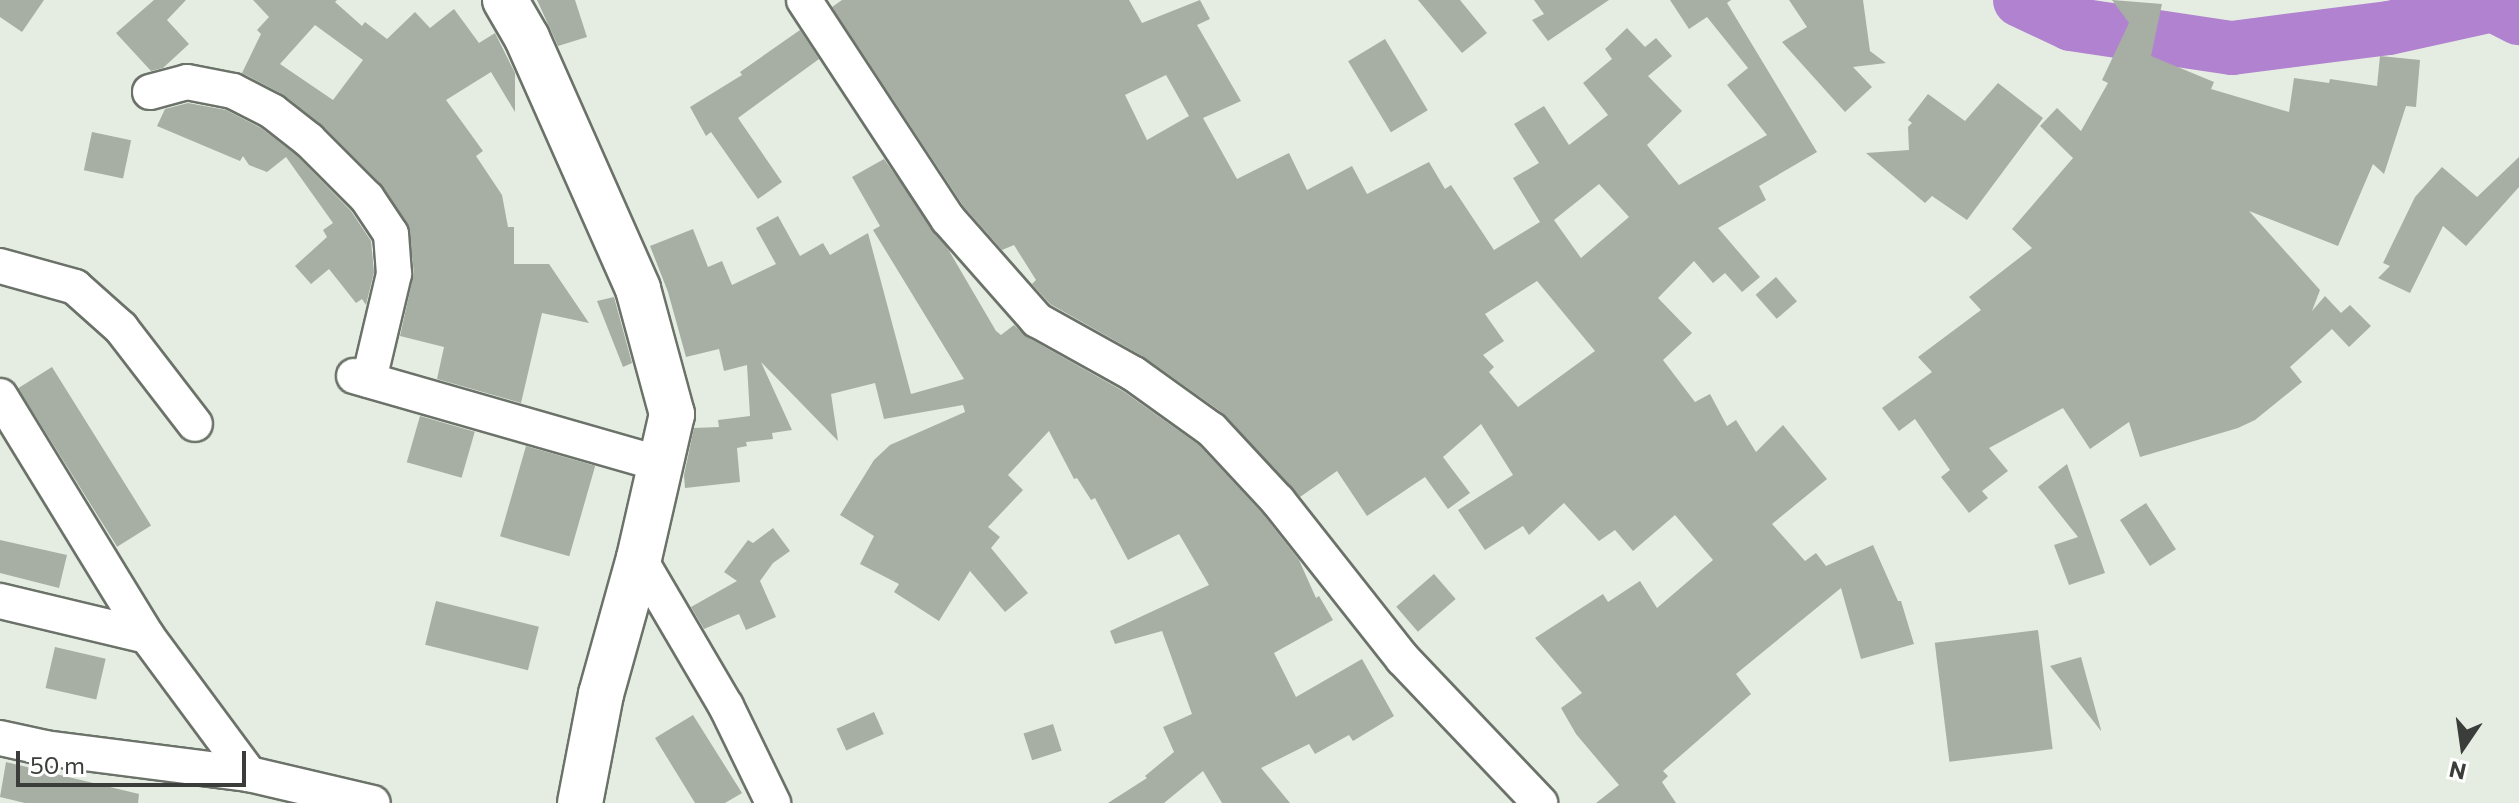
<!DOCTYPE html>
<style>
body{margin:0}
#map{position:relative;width:2519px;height:803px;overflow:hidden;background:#e5ede2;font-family:Commissioner,sans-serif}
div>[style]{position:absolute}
.river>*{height:54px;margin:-27px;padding:0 27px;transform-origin:27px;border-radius:27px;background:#b082cf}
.building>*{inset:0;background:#a7aea4;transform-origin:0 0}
.roads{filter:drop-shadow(2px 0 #6b7269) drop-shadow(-2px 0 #6b7269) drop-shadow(0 2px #6b7269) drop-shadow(0 -2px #6b7269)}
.street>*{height:34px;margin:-17px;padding:0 17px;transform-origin:17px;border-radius:17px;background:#fff}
.secondary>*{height:44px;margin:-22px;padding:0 22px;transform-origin:22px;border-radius:22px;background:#fff}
span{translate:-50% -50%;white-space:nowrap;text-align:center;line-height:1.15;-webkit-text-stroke:7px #fff;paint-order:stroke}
.north{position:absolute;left:2423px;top:707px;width:80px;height:80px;-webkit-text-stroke:6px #fff;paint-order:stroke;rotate:193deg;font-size:22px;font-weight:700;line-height:32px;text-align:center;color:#3a3d39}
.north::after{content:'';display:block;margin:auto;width:28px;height:36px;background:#3a3d39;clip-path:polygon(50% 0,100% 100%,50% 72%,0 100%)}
.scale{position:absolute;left:16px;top:751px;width:230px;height:36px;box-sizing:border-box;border:4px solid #3a3d39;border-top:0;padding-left:10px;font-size:24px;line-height:28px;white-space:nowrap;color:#3a3d39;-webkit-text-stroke:6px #fff;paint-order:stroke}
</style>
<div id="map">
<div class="river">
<i style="left:2020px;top:0;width:56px;rotate:25.2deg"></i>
<i style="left:2071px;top:24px;width:163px;rotate:8.5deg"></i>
<i style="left:2232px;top:48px;width:158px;rotate:-7.3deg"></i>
<i style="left:2389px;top:28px;width:107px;rotate:-12.5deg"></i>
<i style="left:2493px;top:5px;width:29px;rotate:27deg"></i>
</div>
<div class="building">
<i style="clip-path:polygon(0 0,44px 0,22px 32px,0 17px)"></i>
<i style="clip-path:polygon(154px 0,186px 0,167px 20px,189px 44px,163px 68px,151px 71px,116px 33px)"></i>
<i style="clip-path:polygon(evenodd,253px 0,337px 0,335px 2px,362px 26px,365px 22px,387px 39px,415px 12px,430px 28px,454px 9px,479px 43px,495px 33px,515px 73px,515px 112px,491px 72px,446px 100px,483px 151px,476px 156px,502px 195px,508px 227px,514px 227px,514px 264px,549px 264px,589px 323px,542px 313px,521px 403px,437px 379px,444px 347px,400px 336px,414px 273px,408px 224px,381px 184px,323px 126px,284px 95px,242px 73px,261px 34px,257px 30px,269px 17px,253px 0,315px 25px,363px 60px,333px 100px,280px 64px,315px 25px)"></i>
<i style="clip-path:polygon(537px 0,575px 0,587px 37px,558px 46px)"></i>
<i style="clip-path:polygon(evenodd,842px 0,1129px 0,1142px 23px,1200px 0,1210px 19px,1197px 25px,1241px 101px,1203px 118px,1237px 179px,1289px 153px,1307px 190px,1352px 166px,1367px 194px,1429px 162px,1445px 189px,1451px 185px,1494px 250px,1540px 222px,1513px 178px,1539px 163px,1514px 124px,1544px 106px,1569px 145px,1608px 115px,1583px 83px,1612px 59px,1605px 49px,1627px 28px,1645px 47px,1656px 38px,1672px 56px,1648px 76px,1682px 111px,1647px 145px,1679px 185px,1767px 135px,1727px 85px,1748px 68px,1707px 17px,1689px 29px,1670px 0,1731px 0,1727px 3px,1817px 152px,1759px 186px,1766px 200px,1718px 228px,1760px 277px,1742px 292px,1725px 273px,1713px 283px,1694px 261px,1658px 298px,1692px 333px,1663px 360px,1695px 402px,1710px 394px,1727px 426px,1736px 420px,1756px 452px,1783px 425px,1827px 479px,1772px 524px,1805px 561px,1816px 553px,1826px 566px,1873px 545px,1898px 601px,1901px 601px,1914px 644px,1861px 659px,1841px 588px,1736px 674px,1751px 694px,1663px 771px,1668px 776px,1662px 782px,1676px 803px,1596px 803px,1619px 785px,1576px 734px,1561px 708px,1582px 693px,1535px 638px,1603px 594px,1608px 602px,1640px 581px,1657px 608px,1713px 560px,1675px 515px,1633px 551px,1615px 530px,1599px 541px,1564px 503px,1529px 535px,1523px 526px,1485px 550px,1458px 510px,1513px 475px,1481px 424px,1443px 457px,1470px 493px,1448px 509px,1425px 477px,1367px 516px,1337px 471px,1300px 497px,1224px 414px,1144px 357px,1050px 304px,1032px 284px,1036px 280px,1014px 245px,1002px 250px,964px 207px,832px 7px,842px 0,1166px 75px,1189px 116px,1147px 140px,1125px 95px,1166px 75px,842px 0,1599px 184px,1629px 217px,1581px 258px,1554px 220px,1599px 184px,842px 0,1537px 281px,1595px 351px,1518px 407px,1489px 372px,1494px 367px,1483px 355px,1504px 341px,1485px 314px,1537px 281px)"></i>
<i style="clip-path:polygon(1418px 0,1460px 0,1487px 33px,1462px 53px)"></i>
<i style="clip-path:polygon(1534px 0,1609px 0,1548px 41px,1532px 20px,1544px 14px)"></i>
<i style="clip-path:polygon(1789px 0,1863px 0,1870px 51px,1886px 63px,1853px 67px,1872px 87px,1845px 112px,1782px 42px,1807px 27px)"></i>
<i style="clip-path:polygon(2112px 0,2162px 4px,2151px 56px,2214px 82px,2211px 89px,2289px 112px,2294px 78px,2329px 83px,2330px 79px,2377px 86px,2380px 56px,2420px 60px,2416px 107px,2406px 106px,2384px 174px,2373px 164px,2338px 246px,2249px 211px,2320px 290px,2312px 311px,2325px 296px,2341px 313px,2350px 305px,2371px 326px,2349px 347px,2332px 329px,2290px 367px,2302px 382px,2255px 420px,2238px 428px,2140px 457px,2129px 422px,2090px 449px,2063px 408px,1989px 448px,2008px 471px,1982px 491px,1988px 498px,1969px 513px,1941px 477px,1950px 470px,1915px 419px,1899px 431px,1882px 408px,1932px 372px,1918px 357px,1981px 310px,1969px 297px,2032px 248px,2012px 229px,2073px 158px,2040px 126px,2057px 108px,2081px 131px,2108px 83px,2102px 80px,2129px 23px)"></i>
<i style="clip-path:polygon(800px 30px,819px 59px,738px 118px,782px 182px,758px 199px,711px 132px,706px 136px,690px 107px,742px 75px,740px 72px)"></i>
<i style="left:1385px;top:39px;width:83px;height:43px;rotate:59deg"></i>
<i style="clip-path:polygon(1998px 83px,2043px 118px,1967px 220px,1932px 196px,1925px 203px,1866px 153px,1909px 150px,1908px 127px,1912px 123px,1908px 120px,1928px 94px,1965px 121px)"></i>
<i style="clip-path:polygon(188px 103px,226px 110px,261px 128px,296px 155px,351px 211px,371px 241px,374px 272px,366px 305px,362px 299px,356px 303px,329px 269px,311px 284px,295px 266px,327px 237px,323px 230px,333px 223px,286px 157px,267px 172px,249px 165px,243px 156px,240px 161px,157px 126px,165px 109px)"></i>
<i style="left:92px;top:132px;width:40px;height:39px;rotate:12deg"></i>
<i style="clip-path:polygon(2519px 157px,2519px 187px,2466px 246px,2443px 226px,2410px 293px,2378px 278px,2390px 266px,2383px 263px,2415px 197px,2442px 167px,2477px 197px)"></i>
<i style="clip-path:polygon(884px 159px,948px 249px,996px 331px,1001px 335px,1014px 325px,1027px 337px,1123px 391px,1199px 445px,1263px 514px,1299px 560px,1316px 598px,1319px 596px,1333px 620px,1274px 653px,1296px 697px,1362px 659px,1394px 716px,1353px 741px,1349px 735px,1315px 754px,1309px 744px,1261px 768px,1290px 803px,1222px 803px,1203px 771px,1164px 803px,1108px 803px,1147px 778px,1145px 776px,1174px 752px,1163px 727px,1192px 714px,1162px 631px,1115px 644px,1110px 631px,1209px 585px,1179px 534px,1128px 560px,1095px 498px,1091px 500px,1077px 478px,1074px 479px,1049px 431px,1008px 475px,1023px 490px,988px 527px,1000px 537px,991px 548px,1028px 593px,1005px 612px,970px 571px,939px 621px,894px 592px,899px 584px,860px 564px,874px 536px,840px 515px,874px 460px,890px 445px,965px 412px,963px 405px,884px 419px,875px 383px,831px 394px,838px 441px,761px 362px,792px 430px,772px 433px,773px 439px,746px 442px,747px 446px,737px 448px,740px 482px,685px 488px,684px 475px,694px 428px,719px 427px,718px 420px,750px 416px,747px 365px,724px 371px,719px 349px,686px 357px,668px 292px,650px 246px,693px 229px,708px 267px,722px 261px,732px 285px,776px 264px,756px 228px,778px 216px,800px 256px,823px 243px,830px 255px,868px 233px,911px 394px,964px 379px,873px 230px,880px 226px,852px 177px)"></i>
<i style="left:1776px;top:277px;width:32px;height:27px;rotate:49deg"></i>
<i style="clip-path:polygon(614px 297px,632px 363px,623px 367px,597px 301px)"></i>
<i style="left:52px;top:367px;width:187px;height:40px;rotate:58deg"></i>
<i style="left:420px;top:416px;width:57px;height:48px;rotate:16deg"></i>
<i style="left:526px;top:446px;width:72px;height:94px;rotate:16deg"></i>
<i style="clip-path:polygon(2067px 464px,2105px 573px,2069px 585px,2054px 545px,2078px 537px,2038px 487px)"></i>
<i style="left:2146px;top:503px;width:55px;height:31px;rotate:57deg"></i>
<i style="clip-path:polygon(773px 528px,790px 551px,773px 563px,760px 581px,776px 617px,746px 630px,739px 614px,704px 629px,691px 607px,737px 581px,724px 572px,748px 540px,753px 543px)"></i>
<i style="clip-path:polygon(0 540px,67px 555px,59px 588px,0 573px)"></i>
<i style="left:1434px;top:574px;width:33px;height:50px;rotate:49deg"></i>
<i style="left:436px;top:601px;width:106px;height:45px;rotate:14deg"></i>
<i style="left:2038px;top:630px;width:120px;height:104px;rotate:83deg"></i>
<i style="left:55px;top:647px;width:52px;height:42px;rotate:13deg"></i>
<i style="clip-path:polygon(2081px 657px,2101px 730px,2101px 731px,2050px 666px)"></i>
<i style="left:874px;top:712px;width:24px;height:41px;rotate:66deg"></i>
<i style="clip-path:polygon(693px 715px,742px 793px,725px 803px,695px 803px,655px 738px)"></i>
<i style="left:1053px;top:724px;width:28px;height:31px;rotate:72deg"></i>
<i style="clip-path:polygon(6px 762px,139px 794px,138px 803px,25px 803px,0 797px)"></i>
</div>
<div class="roads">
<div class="street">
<i style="left:804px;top:0;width:262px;rotate:56.7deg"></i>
<i style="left:948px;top:219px;width:135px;rotate:48.6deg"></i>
<i style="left:1037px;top:320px;width:111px;rotate:29.1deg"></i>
<i style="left:1134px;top:374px;width:96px;rotate:35.7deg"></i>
<i style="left:1212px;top:430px;width:97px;rotate:47.1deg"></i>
<i style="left:1278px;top:501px;width:201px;rotate:51.7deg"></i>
<i style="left:1403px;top:659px;width:199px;rotate:46.4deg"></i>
<i style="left:150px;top:92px;width:38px;rotate:-15deg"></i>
<i style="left:187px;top:82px;width:47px;rotate:11.1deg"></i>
<i style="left:233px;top:91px;width:44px;rotate:27.1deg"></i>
<i style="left:272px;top:111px;width:47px;rotate:38.1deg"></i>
<i style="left:309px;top:140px;width:82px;rotate:45deg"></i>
<i style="left:367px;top:198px;width:43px;rotate:56.3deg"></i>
<i style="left:391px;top:234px;width:40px;rotate:85.7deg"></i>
<i style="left:394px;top:274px;width:109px;rotate:103.3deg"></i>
<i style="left:0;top:266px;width:78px;rotate:15.6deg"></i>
<i style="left:75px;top:287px;width:62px;rotate:41.7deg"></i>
<i style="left:121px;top:328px;width:121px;rotate:52.4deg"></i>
<i style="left:354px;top:376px;width:318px;rotate:16deg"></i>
<i style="left:0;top:396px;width:281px;rotate:58.5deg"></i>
<i style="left:147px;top:636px;width:172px;rotate:53.5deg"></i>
<i style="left:249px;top:774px;width:127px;rotate:13.2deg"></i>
<i style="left:639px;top:558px;width:172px;rotate:59.6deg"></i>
<i style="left:726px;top:706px;width:108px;rotate:64.1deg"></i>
<i style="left:0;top:601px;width:151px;rotate:13.4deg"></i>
<i style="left:0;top:738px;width:46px;rotate:12.5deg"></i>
<i style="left:45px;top:748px;width:206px;rotate:7.3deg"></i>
</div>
<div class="secondary">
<i style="left:505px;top:0;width:44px;rotate:59.9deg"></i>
<i style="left:527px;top:38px;width:274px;rotate:66.1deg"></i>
<i style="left:638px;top:289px;width:130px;rotate:74.8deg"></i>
<i style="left:672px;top:414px;width:148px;rotate:102.9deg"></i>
<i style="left:639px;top:558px;width:141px;rotate:105.6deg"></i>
<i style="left:601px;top:694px;width:111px;rotate:100.9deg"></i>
</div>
</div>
<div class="north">N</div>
<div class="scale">50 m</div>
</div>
